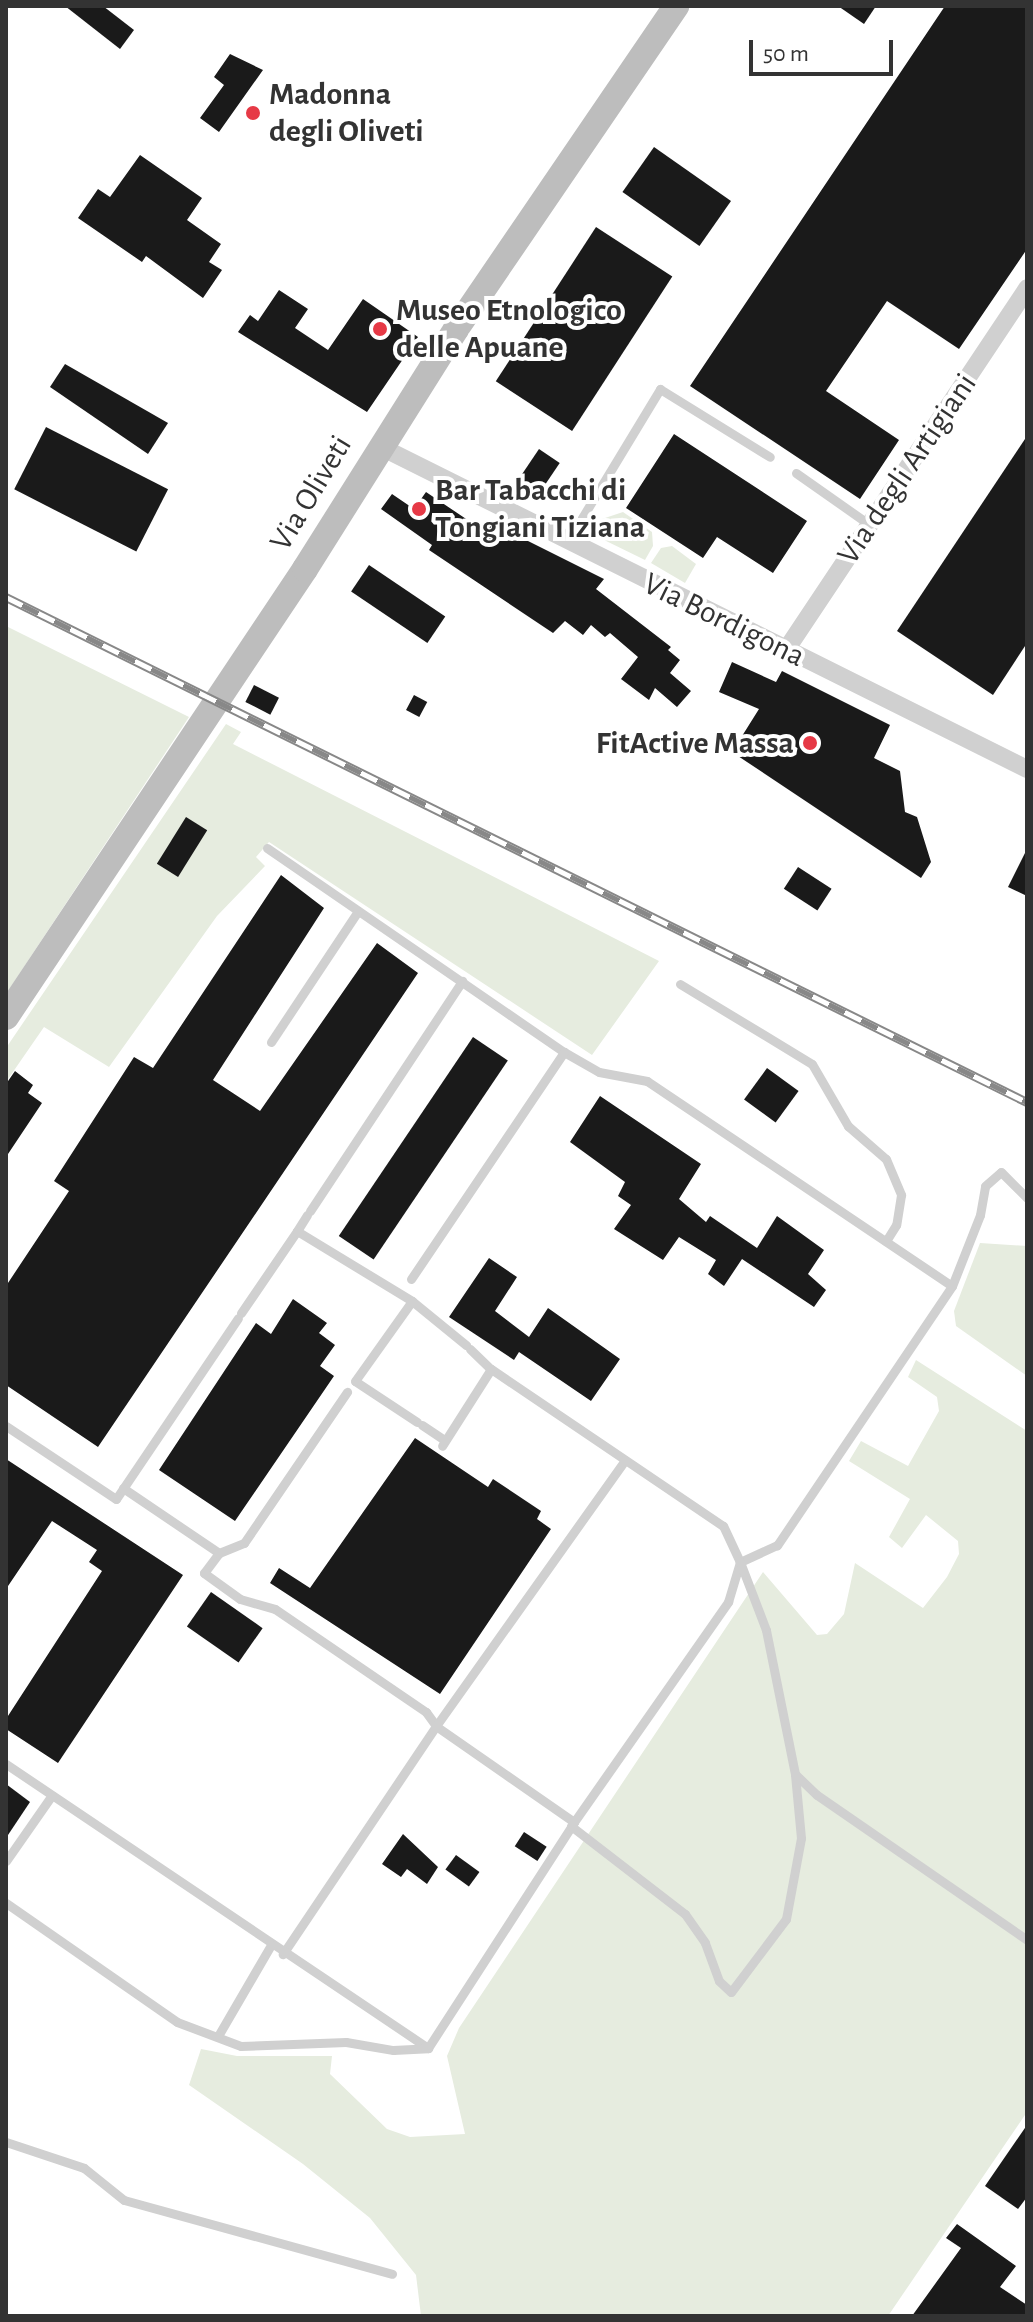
<!DOCTYPE html>
<style>
body{margin:0}
#map{position:relative;width:1033px;height:2322px;overflow:hidden;background:#fff;font-family:"Alegreya Sans",sans-serif}
div>[style]{position:absolute}
.green>*{inset:0;background:#e6ecdf}
.building>*{inset:0;background:#1a1a1a;transform-origin:0 0}
.lane>*{height:9px;margin:-4.5px;padding:0 4.5px;transform-origin:4.5px;border-radius:4.5px;background:#d0d0d0}
.street>*{height:18px;margin:-9px;padding:0 9px;transform-origin:9px;border-radius:9px;background:#d0d0d0}
.secondary>*{height:26px;margin:-13px;padding:0 13px;transform-origin:13px;border-radius:13px;background:#bdbdbd}
.rail>*{height:9px;margin-top:-4.5px;transform-origin:0;background:repeating-linear-gradient(90deg,#fff 0 18px,#888 0 36px);box-sizing:border-box;border-block:2px solid #888}
.dots>*{width:22px;height:22px;translate:-50% -50%;box-sizing:border-box;border:4px solid #fff;border-radius:50%}
span{translate:-50% -50%;white-space:nowrap;text-align:center;line-height:1.15;-webkit-text-stroke:8px #fff;paint-order:stroke}
.poi-label{font-size:32px;color:#333;font-weight:700}
.left{translate:0 -50%;text-align:left}
.right{translate:-100% -50%;text-align:right}
.street-label{font-size:32px;color:#333}
.frame{position:absolute;inset:0;border:8px solid #333;pointer-events:none}
.scale{position:absolute;left:749px;top:40px;width:144px;height:36px;box-sizing:border-box;border:4px solid #333;border-top:0;padding-left:10px;font-size:24px;line-height:28px;white-space:nowrap;color:#333;-webkit-text-stroke:6px #fff;paint-order:stroke}
</style>
<div id="map">
<div class="green">
<i style="clip-path:polygon(623px 512px,652px 532px,653px 546px,645px 560px,600px 538px,599px 520px)"></i>
<i style="clip-path:polygon(672px 546px,696px 564px,685px 583px,651px 563px,661px 548px)"></i>
<i style="clip-path:polygon(6px 626px,189px 717px,6px 994px)"></i>
<i style="clip-path:polygon(226px 724px,241px 732px,233px 744px,659px 961px,592px 1055px,269px 842px,256px 857px,265px 866px,217px 916px,109px 1067px,44px 1027px,6px 1082px,6px 1048px)"></i>
<i style="clip-path:polygon(980px 1243px,1027px 1246px,1027px 1376px,956px 1326px,954px 1311px)"></i>
<i style="clip-path:polygon(916px 1360px,1027px 1431px,1027px 2112px,888px 2316px,421px 2316px,416px 2275px,370px 2218px,303px 2164px,189px 2085px,201px 2049px,237px 2056px,332px 2056px,330px 2074px,387px 2129px,410px 2137px,465px 2134px,447px 2056px,459px 2028px,763px 1572px,817px 1635px,827px 1634px,844px 1614px,855px 1563px,923px 1608px,947px 1577px,959px 1554px,958px 1541px,926px 1515px,902px 1548px,889px 1537px,910px 1499px,849px 1461px,861px 1441px,908px 1466px,939px 1411px,937px 1397px,908px 1377px)"></i>
</div>
<div class="building">
<i style="clip-path:polygon(65px 6px,103px 6px,134px 30px,120px 49px)"></i>
<i style="clip-path:polygon(838px 6px,876px 6px,864px 24px)"></i>
<i style="clip-path:polygon(945px 6px,1027px 6px,1027px 249px,959px 349px,887px 301px,826px 391px,899px 440px,860px 499px,690px 386px)"></i>
<i style="clip-path:polygon(230px 54px,263px 70px,219px 132px,200px 118px,224px 85px,214px 77px)"></i>
<i style="left:654px;top:147px;width:94px;height:55px;rotate:35deg"></i>
<i style="clip-path:polygon(140px 155px,202px 198px,187px 220px,221px 244px,209px 262px,222px 270px,203px 298px,146px 256px,142px 262px,78px 218px,98px 189px,110px 197px)"></i>
<i style="left:596px;top:227px;width:91px;height:184px;rotate:33deg"></i>
<i style="clip-path:polygon(279px 290px,308px 309px,295px 328px,328px 350px,363px 299px,418px 337px,367px 412px,238px 332px,250px 315px,258px 321px)"></i>
<i style="clip-path:polygon(65px 364px,168px 423px,148px 454px,50px 387px)"></i>
<i style="left:46px;top:427px;width:137px;height:70px;rotate:27deg"></i>
<i style="clip-path:polygon(674px 434px,807px 521px,773px 573px,717px 537px,703px 558px,626px 508px)"></i>
<i style="clip-path:polygon(1027px 436px,1027px 643px,993px 695px,897px 631px)"></i>
<i style="left:539px;top:449px;width:25px;height:41px;rotate:34deg"></i>
<i style="clip-path:polygon(426px 492px,487px 533px,492px 523px,604px 579px,596px 589px,671px 647px,668px 650px,680px 660px,670px 673px,691px 691px,677px 707px,655px 688px,649px 700px,621px 679px,638px 657px,610px 633px,605px 637px,591px 625px,583px 635px,565px 621px,553px 633px,429px 550px,432px 545px,381px 509px,392px 494px,414px 509px)"></i>
<i style="left:369px;top:565px;width:92px;height:32px;rotate:34deg"></i>
<i style="clip-path:polygon(732px 662px,776px 682px,782px 671px,890px 725px,874px 758px,900px 771px,905px 812px,917px 817px,931px 862px,921px 878px,732px 752px,759px 709px,719px 692px)"></i>
<i style="left:254px;top:685px;width:28px;height:19px;rotate:27deg"></i>
<i style="left:414px;top:695px;width:15px;height:17px;rotate:28deg"></i>
<i style="left:186px;top:817px;width:25px;height:55px;rotate:32deg"></i>
<i style="clip-path:polygon(1027px 849px,1027px 896px,1008px 887px)"></i>
<i style="left:798px;top:867px;width:40px;height:26px;rotate:33deg"></i>
<i style="clip-path:polygon(281px 875px,324px 908px,213px 1080px,260px 1111px,377px 943px,418px 973px,98px 1447px,6px 1385px,6px 1286px,69px 1191px,54px 1181px,134px 1057px,153px 1068px)"></i>
<i style="left:473px;top:1037px;width:42px;height:240px;rotate:34deg"></i>
<i style="left:767px;top:1068px;width:39px;height:39px;rotate:36deg"></i>
<i style="clip-path:polygon(15px 1071px,33px 1085px,28px 1093px,42px 1103px,6px 1157px,6px 1084px)"></i>
<i style="clip-path:polygon(600px 1096px,701px 1164px,679px 1199px,706px 1222px,710px 1216px,757px 1248px,777px 1216px,824px 1250px,808px 1274px,826px 1290px,814px 1307px,742px 1259px,724px 1286px,708px 1274px,716px 1260px,679px 1237px,663px 1260px,614px 1229px,631px 1205px,618px 1196px,625px 1182px,570px 1142px)"></i>
<i style="clip-path:polygon(489px 1258px,517px 1277px,495px 1311px,529px 1337px,548px 1308px,620px 1359px,591px 1401px,519px 1352px,514px 1360px,449px 1317px)"></i>
<i style="clip-path:polygon(293px 1299px,327px 1323px,319px 1333px,335px 1345px,320px 1366px,334px 1376px,235px 1521px,159px 1470px,256px 1323px,271px 1334px)"></i>
<i style="clip-path:polygon(415px 1438px,488px 1487px,493px 1479px,541px 1511px,537px 1519px,551px 1529px,440px 1694px,270px 1583px,279px 1568px,310px 1588px)"></i>
<i style="clip-path:polygon(6px 1459px,183px 1575px,58px 1763px,6px 1729px,6px 1719px,102px 1571px,89px 1562px,97px 1550px,52px 1521px,6px 1589px)"></i>
<i style="left:211px;top:1592px;width:63px;height:42px;rotate:35deg"></i>
<i style="clip-path:polygon(6px 1784px,30px 1802px,6px 1838px)"></i>
<i style="left:524px;top:1832px;width:27px;height:17px;rotate:33deg"></i>
<i style="clip-path:polygon(403px 1834px,438px 1867px,427px 1884px,407px 1869px,401px 1877px,382px 1864px)"></i>
<i style="left:456px;top:1855px;width:29px;height:18px;rotate:36deg"></i>
<i style="clip-path:polygon(1027px 2125px,1027px 2197px,1018px 2209px,985px 2186px)"></i>
<i style="clip-path:polygon(957px 2224px,1016px 2266px,1000px 2287px,1027px 2305px,1027px 2316px,912px 2316px,961px 2248px,946px 2238px)"></i>
</div>
<div class="lane">
<i style="left:796px;top:473px;width:90px;rotate:35.1deg"></i>
<i style="left:568px;top:541px;width:178px;rotate:-58.8deg"></i>
<i style="left:660px;top:389px;width:129px;rotate:31.7deg"></i>
<i style="left:267px;top:848px;width:360px;rotate:34.5deg"></i>
<i style="left:564px;top:1052px;width:40px;rotate:29.7deg"></i>
<i style="left:599px;top:1072px;width:49px;rotate:10.6deg"></i>
<i style="left:647px;top:1081px;width:367px;rotate:33.9deg"></i>
<i style="left:952px;top:1286px;width:313px;rotate:124deg"></i>
<i style="left:777px;top:1545px;width:41px;rotate:155.3deg"></i>
<i style="left:740px;top:1562px;width:40px;rotate:-115deg"></i>
<i style="left:723px;top:1526px;width:280px;rotate:-145.9deg"></i>
<i style="left:491px;top:1369px;width:91px;rotate:122.5deg"></i>
<i style="left:680px;top:984px;width:154px;rotate:31.2deg"></i>
<i style="left:812px;top:1064px;width:72px;rotate:59.9deg"></i>
<i style="left:848px;top:1126px;width:50px;rotate:41deg"></i>
<i style="left:886px;top:1159px;width:39px;rotate:67deg"></i>
<i style="left:901px;top:1195px;width:30px;rotate:99deg"></i>
<i style="left:896px;top:1225px;width:19px;rotate:122deg"></i>
<i style="left:271px;top:1042px;width:157px;rotate:-56.4deg"></i>
<i style="left:310px;top:1211px;width:276px;rotate:-56.5deg"></i>
<i style="left:297px;top:1231px;width:19px;rotate:-58deg"></i>
<i style="left:411px;top:1279px;width:274px;rotate:-56deg"></i>
<i style="left:952px;top:1286px;width:76px;rotate:-68.5deg"></i>
<i style="left:980px;top:1215px;width:29px;rotate:-80deg"></i>
<i style="left:985px;top:1186px;width:21px;rotate:-41deg"></i>
<i style="left:1001px;top:1172px;width:37px;rotate:45deg"></i>
<i style="left:241px;top:1313px;width:99px;rotate:-55.7deg"></i>
<i style="left:297px;top:1231px;width:135px;rotate:31.3deg"></i>
<i style="left:470px;top:1349px;width:29px;rotate:44deg"></i>
<i style="left:417px;top:1422px;width:74px;rotate:-146.5deg"></i>
<i style="left:355px;top:1381px;width:98px;rotate:-54.5deg"></i>
<i style="left:412px;top:1301px;width:70px;rotate:39.2deg"></i>
<i style="left:422px;top:1425px;width:27px;rotate:34deg"></i>
<i style="left:6px;top:1426px;width:132px;rotate:33.6deg"></i>
<i style="left:116px;top:1499px;width:218px;rotate:-56deg"></i>
<i style="left:123px;top:1488px;width:116px;rotate:34.1deg"></i>
<i style="left:219px;top:1553px;width:25px;rotate:127deg"></i>
<i style="left:204px;top:1573px;width:44px;rotate:35.8deg"></i>
<i style="left:240px;top:1599px;width:36px;rotate:16deg"></i>
<i style="left:275px;top:1609px;width:183px;rotate:34.3deg"></i>
<i style="left:426px;top:1712px;width:17px;rotate:54deg"></i>
<i style="left:436px;top:1726px;width:275px;rotate:123.9deg"></i>
<i style="left:219px;top:1553px;width:27px;rotate:-22deg"></i>
<i style="left:244px;top:1543px;width:183px;rotate:-55.7deg"></i>
<i style="left:6px;top:1764px;width:509px;rotate:33.94deg"></i>
<i style="left:428px;top:2048px;width:269px;rotate:-57.1deg"></i>
<i style="left:574px;top:1822px;width:168px;rotate:-145.2deg"></i>
<i style="left:436px;top:1726px;width:326px;rotate:-54.6deg"></i>
<i style="left:795px;top:1774px;width:30px;rotate:44deg"></i>
<i style="left:817px;top:1795px;width:255px;rotate:34.6deg"></i>
<i style="left:574px;top:1822px;width:269px;rotate:-55deg"></i>
<i style="left:728px;top:1602px;width:42px;rotate:-73.3deg"></i>
<i style="left:571px;top:1826px;width:144px;rotate:37.7deg"></i>
<i style="left:685px;top:1914px;width:35px;rotate:55deg"></i>
<i style="left:705px;top:1943px;width:40px;rotate:69.8deg"></i>
<i style="left:719px;top:1981px;width:16px;rotate:43deg"></i>
<i style="left:731px;top:1992px;width:91px;rotate:-53deg"></i>
<i style="left:786px;top:1919px;width:82px;rotate:-79.5deg"></i>
<i style="left:801px;top:1838px;width:64px;rotate:-95.4deg"></i>
<i style="left:795px;top:1774px;width:147px;rotate:-101.4deg"></i>
<i style="left:766px;top:1630px;width:73px;rotate:-110.9deg"></i>
<i style="left:6px;top:1861px;width:80px;rotate:-55.1deg"></i>
<i style="left:6px;top:1903px;width:208px;rotate:34.8deg"></i>
<i style="left:177px;top:2022px;width:68px;rotate:20.6deg"></i>
<i style="left:241px;top:2046px;width:105px;rotate:-2.2deg"></i>
<i style="left:346px;top:2042px;width:48px;rotate:9.7deg"></i>
<i style="left:393px;top:2050px;width:35px;rotate:-3deg"></i>
<i style="left:218px;top:2036px;width:105px;rotate:-59.8deg"></i>
<i style="left:6px;top:2142px;width:82px;rotate:18.4deg"></i>
<i style="left:84px;top:2168px;width:51px;rotate:38.7deg"></i>
<i style="left:124px;top:2200px;width:278px;rotate:15.4deg"></i>
</div>
<div class="street">
<i style="left:379px;top:446px;width:724px;rotate:26.49deg"></i>
<i style="left:786px;top:650px;width:435px;rotate:-56.3deg"></i>
</div>
<div class="secondary">
<i style="left:6px;top:1017px;width:539px;rotate:-56.28deg"></i>
<i style="left:305px;top:569px;width:284px;rotate:-57.8deg"></i>
<i style="left:456px;top:329px;width:391px;rotate:-55.7deg"></i>
</div>
<div class="rail">
<i style="left:6px;top:597px;width:1139px;rotate:26.32deg"></i>
</div>
<div class="dots">
<i style="left:253px;top:113px;background:#e63946"></i>
<i style="left:380px;top:329px;background:#e63946"></i>
<i style="left:419px;top:509px;background:#e63946"></i>
<i style="left:810px;top:743px;background:#e63946"></i>
</div>
<div class="poi-label">
<span class="left" style="left:269px;top:113px">Madonna<br>degli Oliveti</span>
<span class="left" style="left:396px;top:329px">Museo Etnologico<br>delle Apuane</span>
<span class="left" style="left:435px;top:509px">Bar Tabacchi di<br>Tongiani Tiziana</span>
<span class="right" style="left:794px;top:743px">FitActive Massa</span>
</div>
<div class="street-label">
<span style="left:907px;top:469px;rotate:-56deg">Via degli Artigiani</span>
<span style="left:311px;top:493px;rotate:-59deg">Via Oliveti</span>
<span style="left:724px;top:620px;rotate:26deg">Via Bordigona</span>
</div>
<div class="frame"></div>
<div class="scale">50 m</div>
</div>
